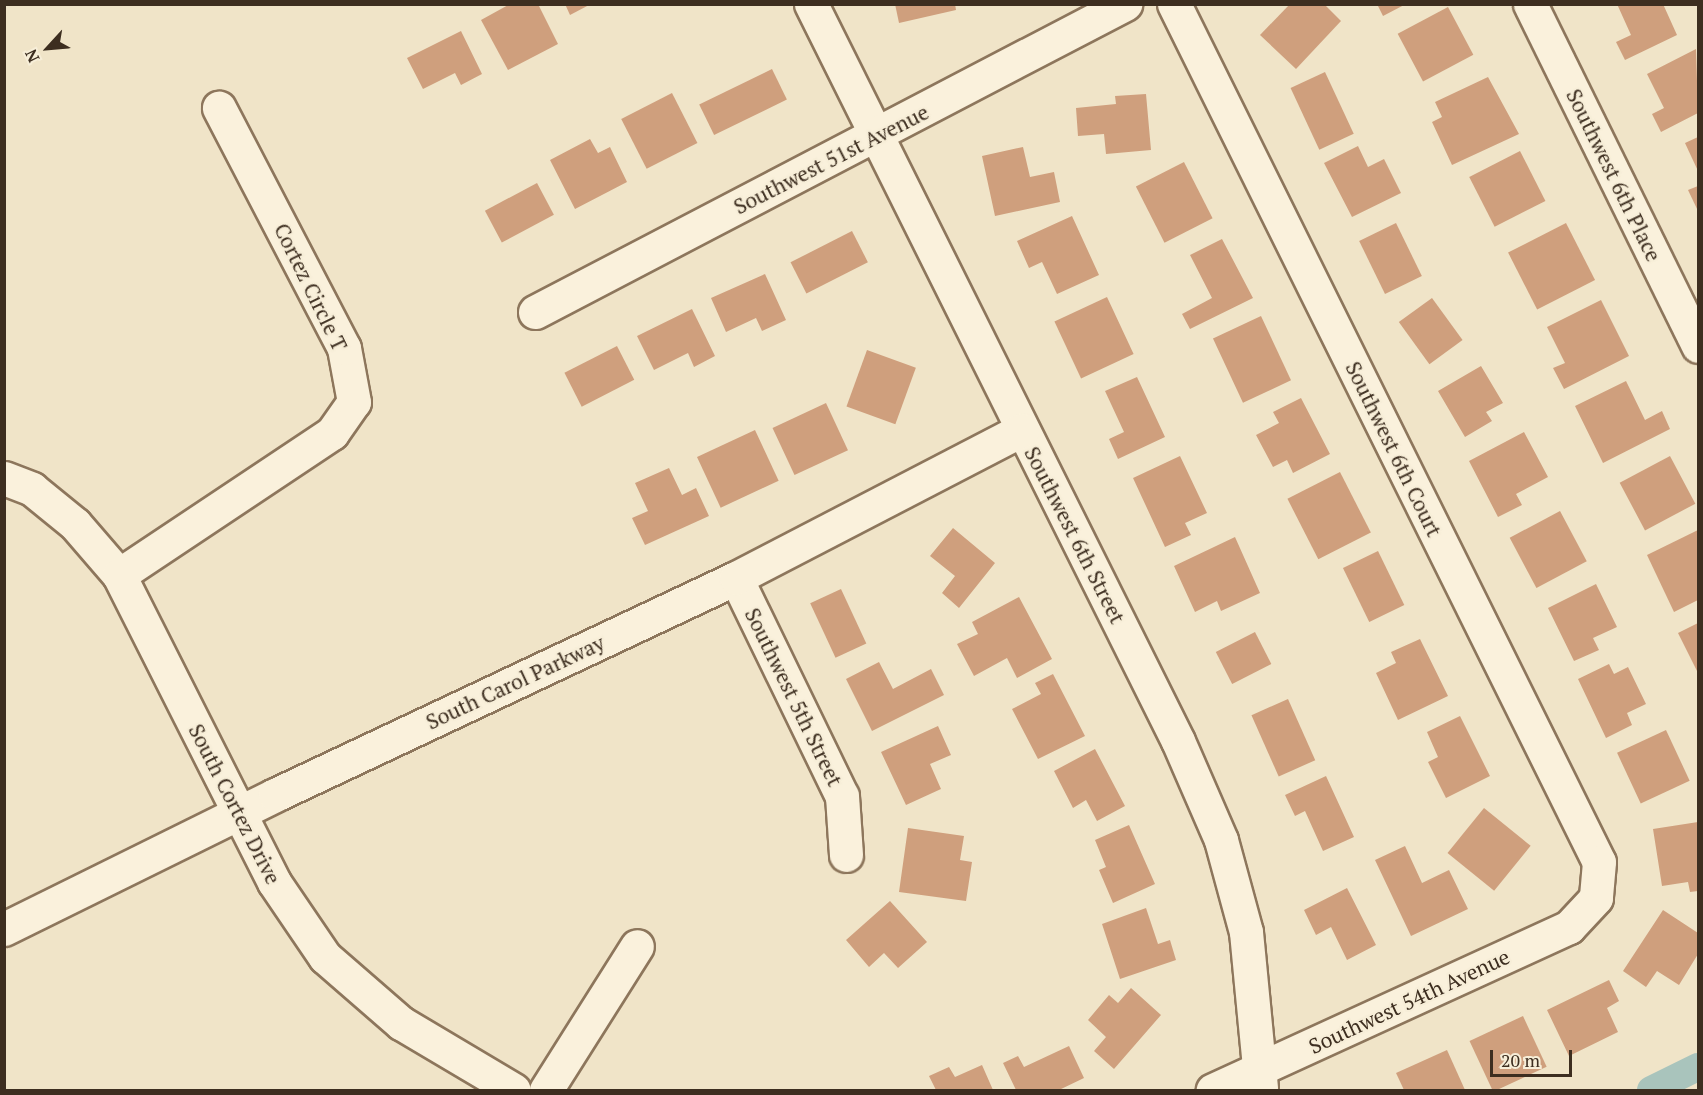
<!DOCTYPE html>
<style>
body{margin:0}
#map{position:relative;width:1703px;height:1095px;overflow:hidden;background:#f0e4c8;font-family:"PT Serif",serif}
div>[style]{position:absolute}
.canal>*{height:28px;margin:-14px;padding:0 14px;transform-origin:14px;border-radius:14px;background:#a9c4bc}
.building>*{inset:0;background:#cf9f7d;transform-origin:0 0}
.roads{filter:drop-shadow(2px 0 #8d765c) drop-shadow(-2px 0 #8d765c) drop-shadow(0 2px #8d765c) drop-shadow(0 -2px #8d765c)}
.minor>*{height:33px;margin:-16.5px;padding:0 16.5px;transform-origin:16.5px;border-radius:16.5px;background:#faf1dc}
span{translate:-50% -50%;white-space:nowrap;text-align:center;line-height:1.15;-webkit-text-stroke:4.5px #f7eed8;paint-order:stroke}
.street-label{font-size:21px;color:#3d2e20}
.frame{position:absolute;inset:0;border:6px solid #3d2e20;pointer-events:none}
.north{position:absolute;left:18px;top:18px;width:60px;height:60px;-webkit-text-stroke:4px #f7eed8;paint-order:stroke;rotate:244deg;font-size:16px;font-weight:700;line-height:24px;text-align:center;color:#3d2e20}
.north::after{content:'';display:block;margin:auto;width:21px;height:27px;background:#3d2e20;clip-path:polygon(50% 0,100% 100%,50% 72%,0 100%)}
.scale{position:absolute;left:1490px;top:1050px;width:82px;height:27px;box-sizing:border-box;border:3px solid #3d2e20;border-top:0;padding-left:8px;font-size:18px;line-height:21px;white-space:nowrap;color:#3d2e20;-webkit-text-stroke:4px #f7eed8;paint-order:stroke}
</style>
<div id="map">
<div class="canal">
<i style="left:1651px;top:1090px;width:52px;rotate:-26.1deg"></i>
</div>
<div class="building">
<i style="clip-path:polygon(510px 4px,538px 4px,558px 44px,508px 70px,481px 20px)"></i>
<i style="clip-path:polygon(565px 4px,591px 4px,570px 15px)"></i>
<i style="clip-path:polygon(895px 4px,955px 4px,956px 10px,899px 23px)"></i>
<i style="clip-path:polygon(1290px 4px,1324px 4px,1341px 21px,1296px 69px,1260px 35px)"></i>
<i style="clip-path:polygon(1377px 4px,1406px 4px,1383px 16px)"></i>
<i style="clip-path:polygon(1617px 4px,1663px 4px,1677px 35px,1625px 60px,1616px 42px,1631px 35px)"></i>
<i style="left:1448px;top:7px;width:54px;height:57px;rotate:62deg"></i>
<i style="clip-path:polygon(461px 31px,482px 74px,461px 85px,455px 73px,423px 89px,407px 58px)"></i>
<i style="clip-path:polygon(1696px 49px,1698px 113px,1661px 132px,1652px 114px,1664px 108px,1647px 74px)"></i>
<i style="left:772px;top:69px;width:34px;height:81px;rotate:64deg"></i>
<i style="left:1325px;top:72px;width:68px;height:38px;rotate:65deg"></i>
<i style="clip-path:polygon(1488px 77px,1519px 134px,1452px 165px,1432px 122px,1442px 117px,1435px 102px)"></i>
<i style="left:672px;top:93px;width:56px;height:57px;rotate:63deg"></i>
<i style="clip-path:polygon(1146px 94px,1151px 150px,1106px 154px,1104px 134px,1078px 136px,1076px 108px,1116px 104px,1115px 96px)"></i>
<i style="clip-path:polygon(1698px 137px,1698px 171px,1685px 143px)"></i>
<i style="clip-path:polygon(590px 139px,598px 153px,610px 147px,627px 182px,575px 209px,550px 160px)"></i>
<i style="clip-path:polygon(1358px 146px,1368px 167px,1384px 159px,1401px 193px,1352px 217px,1324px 163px)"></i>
<i style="clip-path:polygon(1023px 147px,1030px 177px,1054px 172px,1060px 202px,995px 216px,982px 156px)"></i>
<i style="left:1520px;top:151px;width:56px;height:57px;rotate:63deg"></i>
<i style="left:1184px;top:162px;width:63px;height:54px;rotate:63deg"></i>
<i style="left:537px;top:183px;width:36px;height:59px;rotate:62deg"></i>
<i style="clip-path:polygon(1698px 186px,1698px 211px,1688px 190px)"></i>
<i style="clip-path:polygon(1072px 216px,1099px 275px,1057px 294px,1042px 262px,1029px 268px,1017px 241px)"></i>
<i style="left:1396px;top:223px;width:59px;height:41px;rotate:64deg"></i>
<i style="left:1566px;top:223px;width:64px;height:65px;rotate:63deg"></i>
<i style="left:852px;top:231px;width:35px;height:69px;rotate:63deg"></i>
<i style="clip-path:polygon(1222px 239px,1253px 298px,1190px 329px,1182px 314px,1212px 298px,1190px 255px)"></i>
<i style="clip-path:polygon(765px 274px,786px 320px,762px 331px,756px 318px,726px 332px,711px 298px)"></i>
<i style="left:1107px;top:297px;width:63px;height:58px;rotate:65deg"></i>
<i style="left:1432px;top:298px;width:52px;height:41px;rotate:54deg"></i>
<i style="clip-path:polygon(1601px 300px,1629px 356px,1564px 389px,1553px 368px,1565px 363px,1547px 327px)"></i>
<i style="clip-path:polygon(692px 309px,715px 356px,694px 367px,688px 353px,654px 370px,637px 336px)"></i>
<i style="left:1261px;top:316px;width:71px;height:53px;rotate:65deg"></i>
<i style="left:617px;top:346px;width:38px;height:59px;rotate:63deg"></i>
<i style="left:867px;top:350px;width:52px;height:60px;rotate:20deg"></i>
<i style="clip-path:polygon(1481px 366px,1503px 403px,1486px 412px,1492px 421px,1465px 437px,1438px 391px)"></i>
<i style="clip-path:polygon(1137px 377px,1165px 437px,1118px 459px,1109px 439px,1124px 432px,1105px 391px)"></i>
<i style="clip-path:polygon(1626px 381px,1645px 420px,1662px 411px,1670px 429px,1603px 463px,1575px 406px)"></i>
<i style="clip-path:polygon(1301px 398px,1330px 454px,1293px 473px,1287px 460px,1273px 467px,1256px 435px,1279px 423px,1273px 412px)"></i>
<i style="left:826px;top:403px;width:52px;height:59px;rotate:65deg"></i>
<i style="left:755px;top:430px;width:56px;height:64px;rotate:65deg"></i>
<i style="clip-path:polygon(1524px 432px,1548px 477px,1516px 494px,1522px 505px,1498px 517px,1469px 461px)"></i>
<i style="clip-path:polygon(1180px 456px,1207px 513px,1185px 523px,1191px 535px,1165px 547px,1133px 478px)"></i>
<i style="left:1670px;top:456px;width:54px;height:57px;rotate:62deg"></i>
<i style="clip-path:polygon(669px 468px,682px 495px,696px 488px,709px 516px,645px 545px,632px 518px,648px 511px,635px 483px)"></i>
<i style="left:1340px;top:472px;width:68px;height:59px;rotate:63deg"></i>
<i style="left:1560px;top:511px;width:57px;height:57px;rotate:62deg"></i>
<i style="clip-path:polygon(953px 528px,995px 563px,959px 608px,942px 593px,955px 576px,930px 556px)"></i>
<i style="clip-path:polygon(1698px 530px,1698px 600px,1674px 612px,1647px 555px)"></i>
<i style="clip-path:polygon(1235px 537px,1260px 593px,1221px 611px,1217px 601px,1195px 612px,1174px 566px)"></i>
<i style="left:1378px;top:551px;width:60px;height:39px;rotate:64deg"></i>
<i style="clip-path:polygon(1596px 584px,1617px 627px,1593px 638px,1599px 650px,1574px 661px,1548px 608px)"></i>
<i style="left:841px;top:589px;width:60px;height:34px;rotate:65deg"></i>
<i style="clip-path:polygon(1019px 597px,1052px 659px,1017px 678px,1007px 658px,974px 676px,957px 644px,978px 634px,972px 622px)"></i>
<i style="clip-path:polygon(1698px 623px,1698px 673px,1678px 633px)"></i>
<i style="left:1255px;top:632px;width:36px;height:44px;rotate:63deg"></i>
<i style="clip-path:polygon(1420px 639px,1448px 696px,1398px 720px,1376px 673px,1396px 663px,1391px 652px)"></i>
<i style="clip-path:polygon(879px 662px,893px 689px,931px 669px,944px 695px,872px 731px,846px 679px)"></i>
<i style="clip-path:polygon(1609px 664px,1614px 674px,1628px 667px,1646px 704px,1627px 713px,1632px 725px,1606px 738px,1578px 679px)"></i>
<i style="clip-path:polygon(1053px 674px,1085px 736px,1038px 759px,1012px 709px,1041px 694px,1035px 683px)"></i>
<i style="left:1288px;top:699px;width:67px;height:40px;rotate:66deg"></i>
<i style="clip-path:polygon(1460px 716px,1490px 776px,1446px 798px,1428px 762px,1438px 757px,1427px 732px)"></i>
<i style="clip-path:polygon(938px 726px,951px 755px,930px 764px,941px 789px,906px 805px,881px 752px)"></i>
<i style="left:1666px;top:730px;width:56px;height:54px;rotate:65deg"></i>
<i style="clip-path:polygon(1095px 749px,1125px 806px,1097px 821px,1086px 800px,1073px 808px,1054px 771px)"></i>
<i style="clip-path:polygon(1326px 776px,1354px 837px,1323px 851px,1305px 811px,1295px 816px,1285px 795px)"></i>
<i style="left:1484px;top:808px;width:60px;height:58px;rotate:39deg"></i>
<i style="clip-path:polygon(1698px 822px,1698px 891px,1690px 892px,1688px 882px,1662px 886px,1653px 829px)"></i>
<i style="clip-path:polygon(1129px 825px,1155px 884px,1113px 903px,1099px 870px,1106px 867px,1095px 840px)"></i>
<i style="clip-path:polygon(908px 828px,964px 836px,960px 860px,972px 862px,966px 901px,899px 892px)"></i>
<i style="clip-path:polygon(1405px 846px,1422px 883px,1449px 870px,1468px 909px,1411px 936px,1375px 860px)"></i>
<i style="clip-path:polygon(1347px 888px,1376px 945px,1347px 960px,1331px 927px,1316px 935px,1304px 910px)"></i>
<i style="clip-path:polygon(890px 901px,927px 942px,898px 968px,884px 953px,869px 967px,846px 940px)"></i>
<i style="clip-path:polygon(1146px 908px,1158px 944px,1170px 940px,1176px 960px,1120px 979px,1102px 924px)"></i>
<i style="clip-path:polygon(1663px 910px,1698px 933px,1698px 954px,1679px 985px,1657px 971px,1646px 987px,1623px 971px)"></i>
<i style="clip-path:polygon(1609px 980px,1619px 1001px,1607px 1008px,1618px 1032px,1569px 1056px,1547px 1010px)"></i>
<i style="clip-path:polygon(1131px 988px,1161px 1015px,1114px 1069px,1094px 1051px,1106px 1037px,1088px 1020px,1109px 995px,1118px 1003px)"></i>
<i style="left:1523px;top:1016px;width:56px;height:59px;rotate:65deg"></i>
<i style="clip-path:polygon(1069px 1046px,1084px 1078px,1059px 1090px,1016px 1090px,1003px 1063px,1018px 1056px,1024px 1067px)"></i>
<i style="clip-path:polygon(1447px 1050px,1465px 1090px,1404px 1090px,1396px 1073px)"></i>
<i style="clip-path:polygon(982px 1065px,993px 1090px,936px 1090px,929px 1076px,949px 1067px,955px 1077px)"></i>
</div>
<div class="roads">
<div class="minor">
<i style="left:811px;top:4px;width:823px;rotate:63.53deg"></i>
<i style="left:1178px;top:741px;width:108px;rotate:66.5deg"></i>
<i style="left:1221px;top:840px;width:95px;rotate:74.8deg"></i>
<i style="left:1246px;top:932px;width:157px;rotate:84.5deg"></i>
<i style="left:1174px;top:4px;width:957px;rotate:63.65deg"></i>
<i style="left:1599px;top:862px;width:36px;rotate:95deg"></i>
<i style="left:1596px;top:898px;width:40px;rotate:133deg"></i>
<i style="left:1569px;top:927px;width:392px;rotate:155.4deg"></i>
<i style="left:1530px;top:4px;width:381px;rotate:63.8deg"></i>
<i style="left:535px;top:312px;width:666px;rotate:-27.57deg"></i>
<i style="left:4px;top:478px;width:30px;rotate:21deg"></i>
<i style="left:32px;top:489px;width:55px;rotate:39.1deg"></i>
<i style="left:75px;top:524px;width:67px;rotate:49.2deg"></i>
<i style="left:119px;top:575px;width:344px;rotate:63.2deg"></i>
<i style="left:274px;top:882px;width:91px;rotate:55.8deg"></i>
<i style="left:325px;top:957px;width:101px;rotate:41deg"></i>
<i style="left:401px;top:1023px;width:131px;rotate:30.7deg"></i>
<i style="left:119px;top:575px;width:256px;rotate:-33.7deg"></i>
<i style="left:332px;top:433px;width:38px;rotate:-55deg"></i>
<i style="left:354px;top:402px;width:55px;rotate:-100.5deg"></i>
<i style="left:344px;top:348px;width:271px;rotate:-117.5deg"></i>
<i style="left:736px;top:578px;width:242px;rotate:64.1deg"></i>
<i style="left:842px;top:796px;width:59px;rotate:86.1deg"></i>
<i style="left:4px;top:929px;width:302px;rotate:-26.3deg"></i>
<i style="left:275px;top:795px;width:510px;rotate:-25.21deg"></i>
<i style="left:736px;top:578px;width:322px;rotate:-27.4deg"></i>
<i style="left:546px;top:1090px;width:170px;rotate:-57.7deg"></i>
</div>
</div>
<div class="street-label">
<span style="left:831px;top:159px;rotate:-27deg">Southwest 51st Avenue</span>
<span style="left:1614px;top:175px;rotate:64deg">Southwest 6th Place</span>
<span style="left:311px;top:287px;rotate:64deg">Cortez Circle T</span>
<span style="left:1394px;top:449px;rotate:64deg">Southwest 6th Court</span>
<span style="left:1075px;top:535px;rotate:63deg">Southwest 6th Street</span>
<span style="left:515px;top:682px;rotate:-25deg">South Carol Parkway</span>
<span style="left:794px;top:697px;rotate:64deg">Southwest 5th Street</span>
<span style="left:235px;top:804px;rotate:63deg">South Cortez Drive</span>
<span style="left:1409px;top:1001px;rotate:-25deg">Southwest 54th Avenue</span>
</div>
<div class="frame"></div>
<div class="north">N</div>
<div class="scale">20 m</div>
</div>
